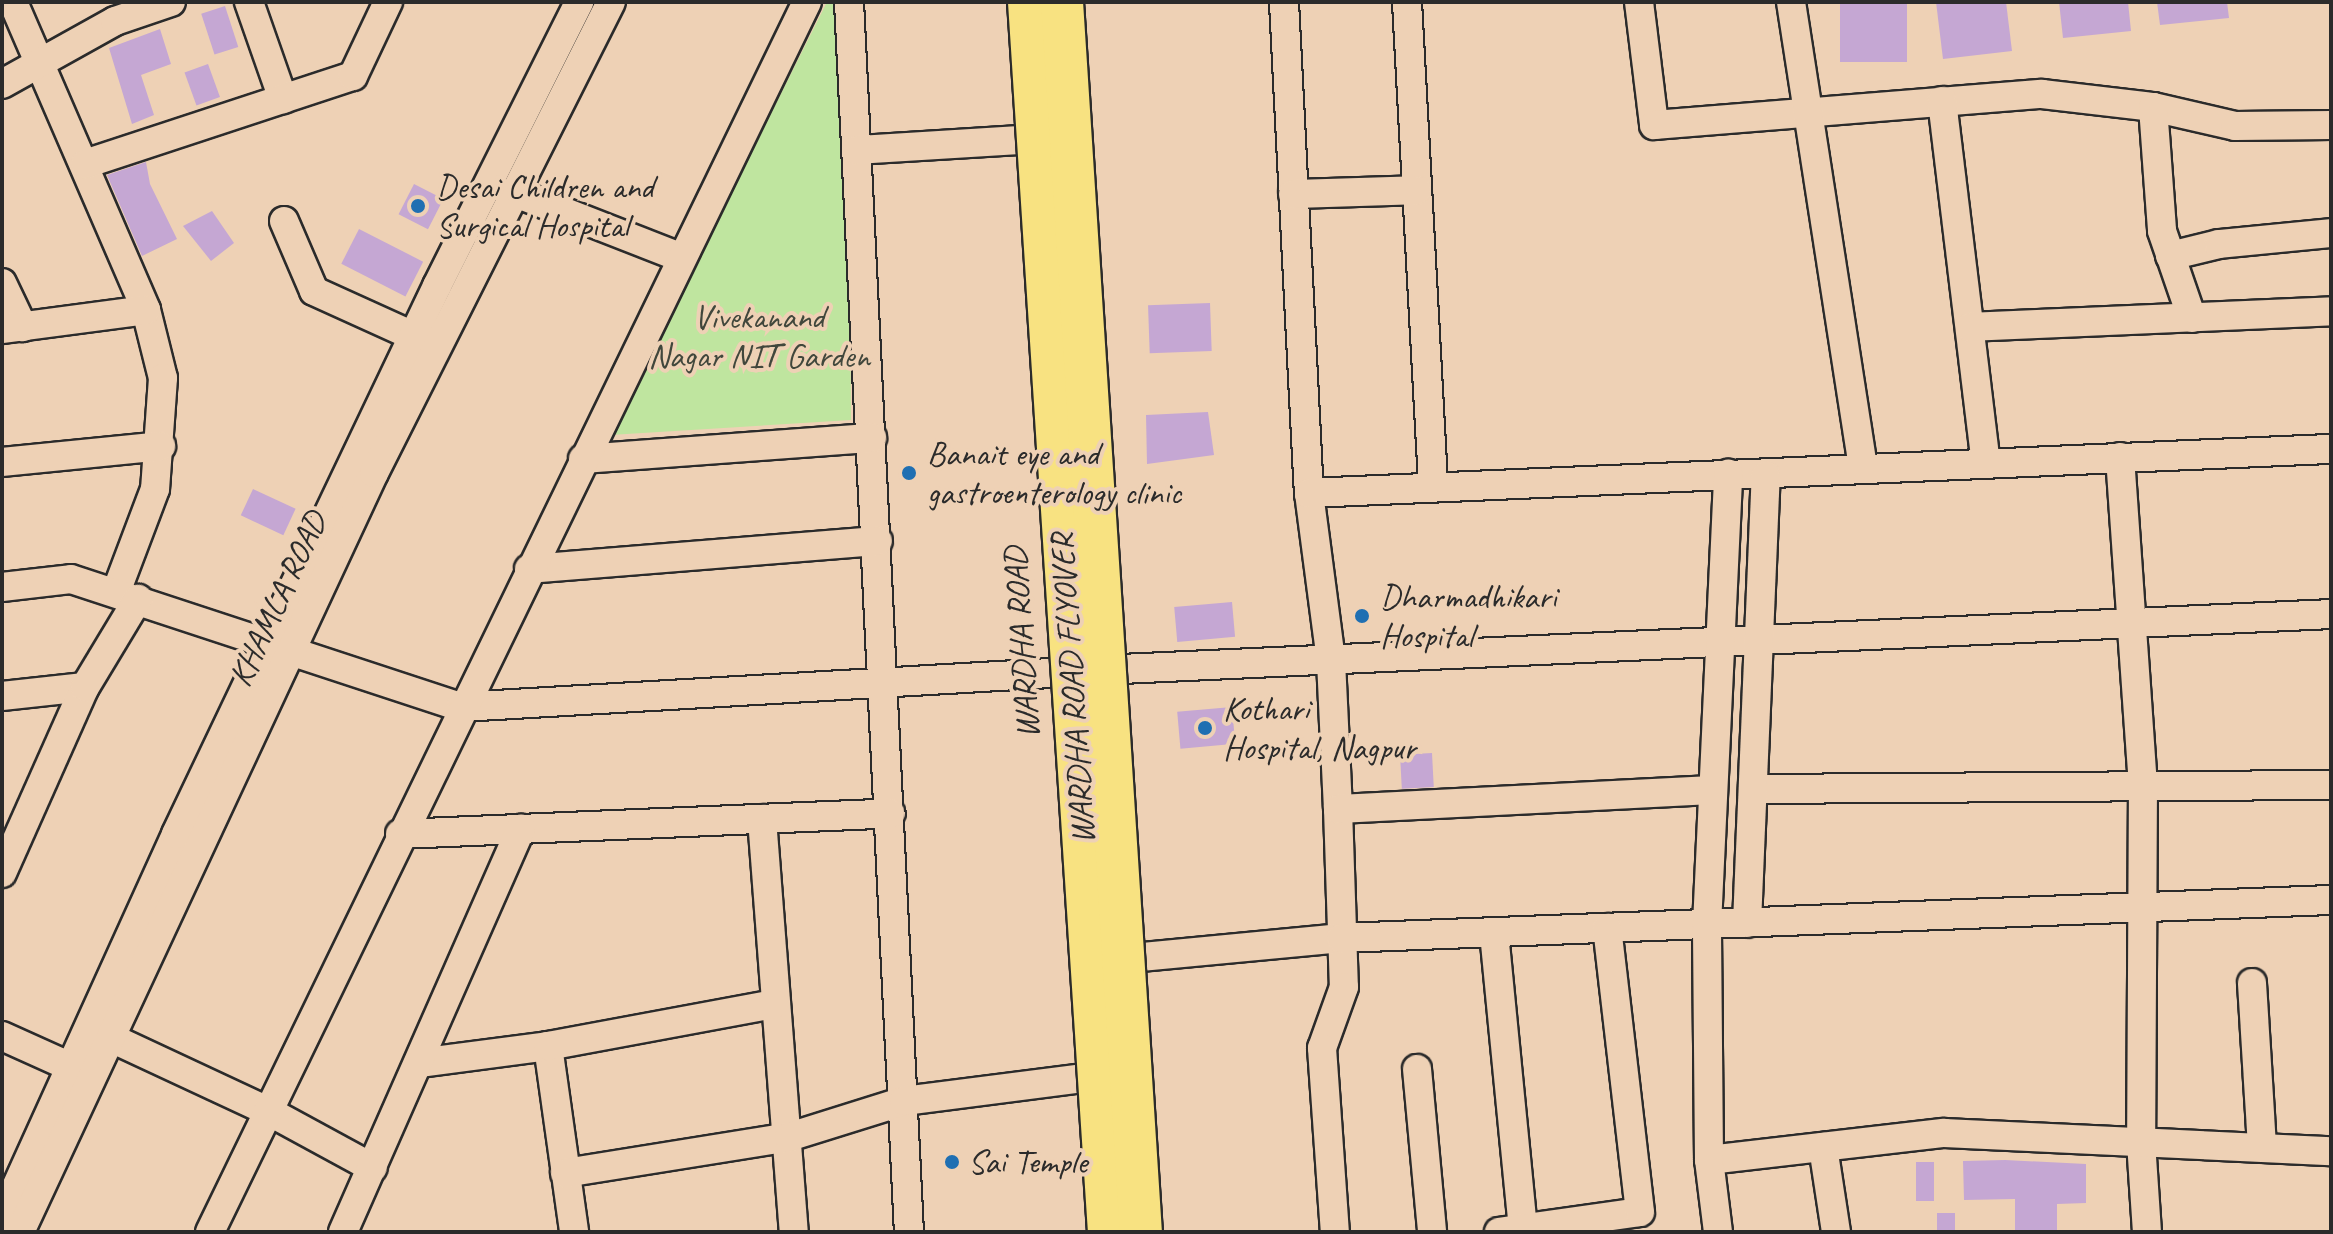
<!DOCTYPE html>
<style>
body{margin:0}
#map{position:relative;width:2333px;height:1234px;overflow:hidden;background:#eed1b5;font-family:Caveat,sans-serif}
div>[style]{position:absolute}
.green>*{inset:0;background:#bfe59f}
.building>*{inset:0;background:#c5a7d3;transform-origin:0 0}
.roads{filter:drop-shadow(2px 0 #2b2b2b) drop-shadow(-2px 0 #2b2b2b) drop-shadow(0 2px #2b2b2b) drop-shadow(0 -2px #2b2b2b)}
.minor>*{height:28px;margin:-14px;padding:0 14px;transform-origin:14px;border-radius:14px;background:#eed1b5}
.rail>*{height:6px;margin-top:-3px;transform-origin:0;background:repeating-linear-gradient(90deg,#2b2b2b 0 12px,transparent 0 18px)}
.bridges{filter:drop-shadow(2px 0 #2b2b2b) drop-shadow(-2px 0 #2b2b2b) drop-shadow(0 2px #2b2b2b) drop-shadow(0 -2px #2b2b2b)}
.highway-bridge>*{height:42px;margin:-21px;padding:0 21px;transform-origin:21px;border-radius:21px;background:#f8e281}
.dots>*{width:22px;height:22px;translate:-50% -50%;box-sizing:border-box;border:4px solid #eed1b5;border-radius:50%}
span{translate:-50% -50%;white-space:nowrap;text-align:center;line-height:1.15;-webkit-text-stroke:8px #eed1b5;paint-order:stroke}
.poi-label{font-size:34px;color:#2b2b2b}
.left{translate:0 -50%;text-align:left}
.park-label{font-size:34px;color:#41473c}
.street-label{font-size:34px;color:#2b2b2b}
.frame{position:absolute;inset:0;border:4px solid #2b2b2b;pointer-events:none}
</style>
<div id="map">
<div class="green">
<i style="clip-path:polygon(827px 2px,848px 2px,851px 420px,594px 436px,692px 271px)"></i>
</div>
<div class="building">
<i style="left:1840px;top:2px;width:67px;height:60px"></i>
<i style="clip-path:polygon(1936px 2px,2006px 2px,2012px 51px,1943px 59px)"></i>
<i style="clip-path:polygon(2059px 2px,2128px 2px,2131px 31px,2063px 38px)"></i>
<i style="clip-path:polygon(2157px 2px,2227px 2px,2229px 18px,2160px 25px)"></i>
<i style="left:225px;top:6px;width:43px;height:25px;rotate:72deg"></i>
<i style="clip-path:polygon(160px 29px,171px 64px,141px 75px,154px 115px,132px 124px,109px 48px)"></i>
<i style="left:208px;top:64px;width:35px;height:25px;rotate:70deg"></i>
<i style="clip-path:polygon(146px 162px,150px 184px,177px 239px,142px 256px,107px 175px)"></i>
<i style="left:414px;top:184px;width:33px;height:34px;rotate:27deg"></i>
<i style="clip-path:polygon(212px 211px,234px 243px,211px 261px,183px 226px)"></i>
<i style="left:359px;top:229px;width:72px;height:39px;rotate:27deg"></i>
<i style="left:1210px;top:303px;width:48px;height:62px;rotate:88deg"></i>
<i style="clip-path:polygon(1208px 412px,1214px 455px,1147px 464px,1146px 415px)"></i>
<i style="left:253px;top:489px;width:47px;height:29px;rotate:25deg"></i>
<i style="left:1232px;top:602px;width:35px;height:58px;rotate:85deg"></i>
<i style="left:1232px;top:707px;width:37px;height:55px;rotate:85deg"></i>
<i style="left:1432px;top:753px;width:34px;height:32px;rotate:87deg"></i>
<i style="clip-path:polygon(2005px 1160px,2086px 1164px,2086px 1203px,2057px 1204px,2057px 1232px,2015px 1232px,2015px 1199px,1964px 1200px,1963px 1161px)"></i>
<i style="left:1916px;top:1162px;width:18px;height:39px"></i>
<i style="left:1937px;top:1213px;width:18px;height:19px"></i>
</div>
<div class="roads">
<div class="minor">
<i style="left:13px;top:2px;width:335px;rotate:66.6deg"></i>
<i style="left:146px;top:310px;width:70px;rotate:76deg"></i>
<i style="left:163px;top:378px;width:111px;rotate:94.1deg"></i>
<i style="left:155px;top:489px;width:110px;rotate:110.7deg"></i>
<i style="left:249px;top:2px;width:103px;rotate:70.7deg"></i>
<i style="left:849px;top:2px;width:1231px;rotate:87.21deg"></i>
<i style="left:1284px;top:2px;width:492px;rotate:87.1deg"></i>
<i style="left:1309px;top:493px;width:169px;rotate:82.5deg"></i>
<i style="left:1331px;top:661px;width:148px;rotate:87.3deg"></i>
<i style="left:1338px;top:809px;width:178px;rotate:88.1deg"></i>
<i style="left:1344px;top:987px;width:65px;rotate:109.8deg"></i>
<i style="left:1322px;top:1048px;width:184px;rotate:86deg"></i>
<i style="left:1407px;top:2px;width:486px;rotate:86.9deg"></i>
<i style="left:1639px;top:2px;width:124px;rotate:83deg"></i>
<i style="left:1654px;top:125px;width:389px;rotate:-4.6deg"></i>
<i style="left:2042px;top:94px;width:112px;rotate:6.7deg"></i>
<i style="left:2153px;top:107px;width:84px;rotate:13deg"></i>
<i style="left:2235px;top:126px;width:96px;rotate:-0.6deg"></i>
<i style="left:1791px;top:2px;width:471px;rotate:81.2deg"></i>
<i style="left:2px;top:84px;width:129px;rotate:-29.1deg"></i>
<i style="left:115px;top:21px;width:59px;rotate:-18.7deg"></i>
<i style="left:1942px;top:101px;width:365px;rotate:83.1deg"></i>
<i style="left:2153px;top:107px;width:124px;rotate:85.8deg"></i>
<i style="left:2162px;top:231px;width:92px;rotate:71deg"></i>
<i style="left:857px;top:150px;width:165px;rotate:-3.5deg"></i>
<i style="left:85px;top:164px;width:282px;rotate:-18.2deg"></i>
<i style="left:353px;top:76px;width:82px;rotate:-64.7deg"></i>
<i style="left:513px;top:192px;width:181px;rotate:21.3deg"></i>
<i style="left:1293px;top:194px;width:124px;rotate:-1.8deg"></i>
<i style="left:284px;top:221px;width:76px;rotate:66.8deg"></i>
<i style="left:314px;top:291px;width:109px;rotate:24.4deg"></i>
<i style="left:2170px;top:256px;width:50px;rotate:-13.8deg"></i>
<i style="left:2219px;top:244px;width:113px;rotate:-5.6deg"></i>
<i style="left:2px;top:283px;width:49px;rotate:64.5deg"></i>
<i style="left:1970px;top:327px;width:361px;rotate:-2.5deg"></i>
<i style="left:2px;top:329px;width:145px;rotate:-7.5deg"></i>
<i style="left:2120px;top:457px;width:327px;rotate:86deg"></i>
<i style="left:2143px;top:783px;width:359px;rotate:90.3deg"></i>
<i style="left:2141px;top:1142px;width:90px;rotate:86.2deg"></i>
<i style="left:583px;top:459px;width:290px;rotate:-4.2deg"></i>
<i style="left:2px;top:462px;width:160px;rotate:-5.7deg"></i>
<i style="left:1309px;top:493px;width:1023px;rotate:-2.47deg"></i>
<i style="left:529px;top:569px;width:350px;rotate:-4.6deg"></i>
<i style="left:2px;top:587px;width:69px;rotate:-6.6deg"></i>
<i style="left:71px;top:579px;width:410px;rotate:18.2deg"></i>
<i style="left:461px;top:707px;width:661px;rotate:-3.3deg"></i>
<i style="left:1121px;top:669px;width:1211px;rotate:-2.6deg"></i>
<i style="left:2px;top:696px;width:83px;rotate:-6.2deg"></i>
<i style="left:1753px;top:789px;width:578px;rotate:-0.4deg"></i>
<i style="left:1338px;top:809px;width:375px;rotate:-2.9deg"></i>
<i style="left:762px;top:819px;width:414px;rotate:85.6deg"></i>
<i style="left:400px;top:834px;width:491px;rotate:-2.4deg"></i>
<i style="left:2px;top:873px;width:204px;rotate:-66deg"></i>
<i style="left:85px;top:687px;width:103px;rotate:-58.9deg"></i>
<i style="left:1747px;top:923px;width:448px;rotate:-87.6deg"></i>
<i style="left:1494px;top:933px;width:297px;rotate:84.4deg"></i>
<i style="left:1141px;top:957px;width:201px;rotate:-5.4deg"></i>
<i style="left:1341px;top:938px;width:991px;rotate:-2.2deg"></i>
<i style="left:2252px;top:983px;width:164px;rotate:86.5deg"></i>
<i style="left:94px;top:1030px;width:192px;rotate:25deg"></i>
<i style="left:268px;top:1111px;width:119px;rotate:28.5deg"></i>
<i style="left:2px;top:1036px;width:78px;rotate:24.3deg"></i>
<i style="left:548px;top:1046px;width:188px;rotate:82deg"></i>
<i style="left:419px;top:1063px;width:130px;rotate:-7.5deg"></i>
<i style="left:548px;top:1046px;width:230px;rotate:-10.5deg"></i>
<i style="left:1417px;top:1069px;width:164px;rotate:84.7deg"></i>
<i style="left:1823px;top:1147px;width:86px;rotate:81.3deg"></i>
<i style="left:1709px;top:1160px;width:237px;rotate:-6.6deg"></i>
<i style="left:1944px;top:1133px;width:387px;rotate:2.7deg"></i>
<i style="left:565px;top:1173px;width:227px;rotate:-9.1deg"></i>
<i style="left:789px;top:1137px;width:121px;rotate:-17.4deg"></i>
<i style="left:904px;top:1101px;width:180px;rotate:-7.3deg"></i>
<i style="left:2px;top:1218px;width:422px;rotate:-65.6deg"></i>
<i style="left:176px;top:834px;width:607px;rotate:-64.53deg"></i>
<i style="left:437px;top:286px;width:318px;rotate:-63.4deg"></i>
<i style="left:20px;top:1232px;width:837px;rotate:-65deg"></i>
<i style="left:374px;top:473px;width:527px;rotate:-63.29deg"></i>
<i style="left:210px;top:1232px;width:1367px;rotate:-64.11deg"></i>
<i style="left:343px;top:1232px;width:441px;rotate:-66.2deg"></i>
<i style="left:1499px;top:1232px;width:142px;rotate:-8.1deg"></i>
<i style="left:1640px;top:1212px;width:286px;rotate:-96.6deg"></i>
<i style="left:1718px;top:1232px;width:73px;rotate:-97.1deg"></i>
<i style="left:1709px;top:1160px;width:235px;rotate:-90.5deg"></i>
<i style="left:1707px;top:925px;width:452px;rotate:-87.3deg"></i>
</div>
</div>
<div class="rail">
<i style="left:1046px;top:2px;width:1233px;rotate:86.33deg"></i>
</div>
<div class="bridges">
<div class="highway-bridge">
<i style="left:1029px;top:2px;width:1233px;rotate:86.28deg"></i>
<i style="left:1062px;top:2px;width:1233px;rotate:86.33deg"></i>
</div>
</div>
<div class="dots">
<i style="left:418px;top:206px;background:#1f6fb2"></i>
<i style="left:909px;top:473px;background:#1f6fb2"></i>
<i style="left:1362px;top:616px;background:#1f6fb2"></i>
<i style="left:1205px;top:728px;background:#1f6fb2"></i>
<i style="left:952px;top:1162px;background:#1f6fb2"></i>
</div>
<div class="poi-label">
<span class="left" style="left:436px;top:206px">Desai Children and<br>Surgical Hospital</span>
<span class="left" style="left:927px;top:473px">Banait eye and<br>gastroenterology clinic</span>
<span class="left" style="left:1380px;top:616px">Dharmadhikari<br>Hospital</span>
<span class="left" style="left:1223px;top:728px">Kothari<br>Hospital, Nagpur</span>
<span class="left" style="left:968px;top:1162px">Sai Temple</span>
</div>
<div class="park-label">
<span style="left:759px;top:336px">Vivekanand<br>Nagar NIT Garden</span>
</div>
<div class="street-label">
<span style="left:277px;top:599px;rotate:-65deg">KHAMLA ROAD</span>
<span style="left:1021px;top:643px;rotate:-94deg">WARDHA ROAD</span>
<span style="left:1072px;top:689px;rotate:-94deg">WARDHA ROAD FLYOVER</span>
</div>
<div class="frame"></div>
</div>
